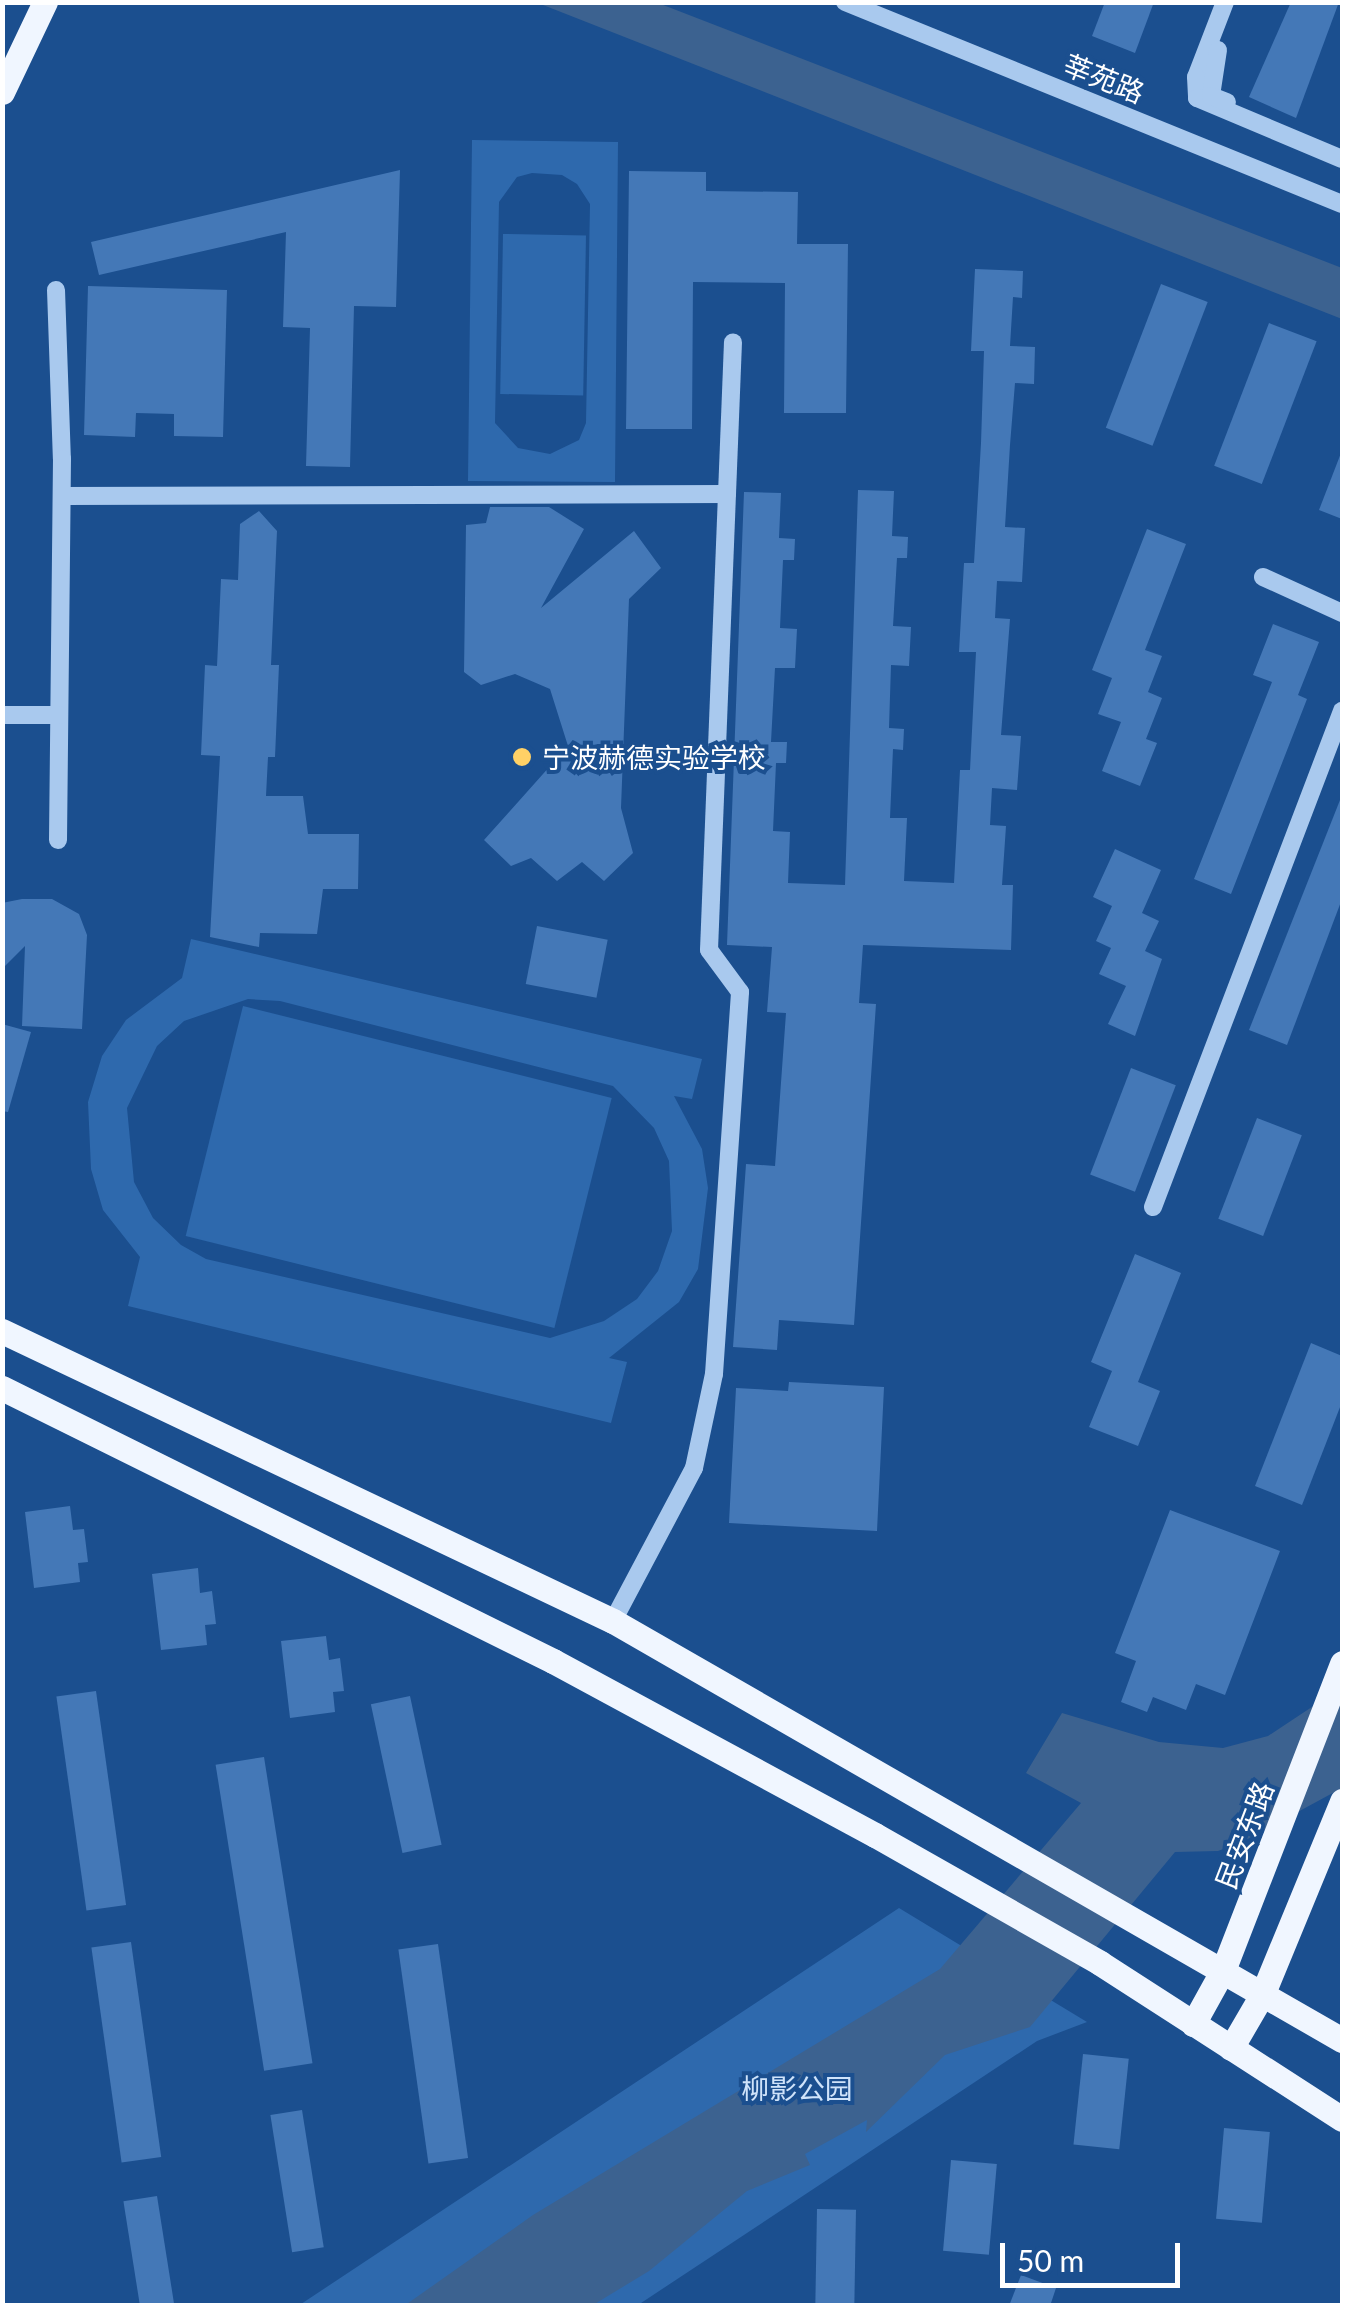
<!DOCTYPE html>
<meta charset="utf-8">
<style>
body{margin:0}
#map{position:relative;width:1345px;height:2308px;overflow:hidden;background:#1b4f8f;font-family:Lato,"Noto Sans SC",sans-serif}
div>[style]{position:absolute}
.green>*{inset:0;background:#2e69ad;transform-origin:0 0}
.water>*{inset:0;background:#3c6290}
.building>*{inset:0;background:#4478b7;transform-origin:0 0}
.minor>*{height:18px;margin:-9px;padding:0 9px;transform-origin:9px;border-radius:9px;background:#a9c9ee}
.major>*{height:25px;margin:-12.5px;padding:0 12.5px;transform-origin:12.5px;border-radius:12.5px;background:#f0f6ff}
.dots>*{width:28px;height:28px;translate:-50% -50%;box-sizing:border-box;border:5px solid #1b4f8f;border-radius:50%}
span{translate:-50% -50%;white-space:nowrap;text-align:center;line-height:1.15;-webkit-text-stroke:8px #1b4f8f;paint-order:stroke}
.street-label{font-size:28px;color:#fff}
.poi-label{font-size:28px;color:#fff}
.left{translate:0 -50%;text-align:left}
.park-label{font-size:28px;color:#cfe3fa}
.frame{position:absolute;inset:0;border:5px solid #fff;pointer-events:none}
.scale{position:absolute;left:1000px;top:2243px;width:180px;height:45px;box-sizing:border-box;border:5px solid #fff;border-top:0;padding-left:12px;font-size:30px;line-height:35px;white-space:nowrap;color:#fff;-webkit-text-stroke:8px #1b4f8f;paint-order:stroke}
</style>
<div id="map">
<div class="green">
<i style="clip-path:polygon(evenodd,472px 140px,618px 142px,615px 482px,468px 481px,472px 140px,532px 173px,562px 175px,577px 184px,590px 204px,586px 423px,579px 440px,550px 454px,518px 448px,495px 423px,499px 202px,517px 177px,532px 173px)"></i>
<i style="left:503px;top:234px;width:83px;height:160px;rotate:1deg"></i>
<i style="clip-path:polygon(evenodd,191px 939px,702px 1059px,692px 1099px,674px 1096px,702px 1149px,708px 1188px,698px 1269px,679px 1302px,609px 1358px,627px 1362px,611px 1423px,128px 1306px,140px 1257px,103px 1210px,91px 1169px,88px 1102px,102px 1056px,126px 1020px,182px 978px,191px 939px,248px 999px,280px 1001px,613px 1086px,654px 1128px,669px 1161px,672px 1231px,658px 1271px,637px 1299px,604px 1321px,550px 1338px,206px 1259px,181px 1245px,153px 1218px,134px 1182px,127px 1108px,157px 1046px,184px 1021px,248px 999px)"></i>
<i style="left:243px;top:1006px;width:380px;height:237px;rotate:14deg"></i>
<i style="clip-path:polygon(899px 1908px,1087px 2022px,1037px 2041px,638px 2305px,298px 2306px)"></i>
</div>
<div class="water">
<i style="clip-path:polygon(538px 3px,658px 3px,1342px 268px,1342px 319px)"></i>
<i style="clip-path:polygon(1342px 1687px,1342px 1788px,1242px 1842px,1218px 1851px,1175px 1852px,1030px 2027px,945px 2055px,866px 2132px,867px 2120px,805px 2154px,810px 2165px,747px 2191px,649px 2271px,593px 2305px,404px 2306px,533px 2215px,940px 1969px,1081px 1803px,1026px 1773px,1062px 1713px,1159px 1742px,1223px 1748px,1268px 1736px)"></i>
</div>
<div class="building">
<i style="clip-path:polygon(1105px 2px,1154px 2px,1135px 53px,1092px 36px)"></i>
<i style="clip-path:polygon(1291px 2px,1339px 2px,1296px 118px,1249px 97px)"></i>
<i style="clip-path:polygon(400px 170px,396px 307px,354px 306px,350px 467px,306px 466px,310px 328px,283px 327px,286px 232px,99px 275px,91px 242px)"></i>
<i style="clip-path:polygon(629px 171px,706px 172px,706px 191px,798px 192px,797px 244px,848px 244px,846px 413px,784px 413px,785px 283px,693px 282px,692px 429px,626px 429px)"></i>
<i style="clip-path:polygon(975px 269px,1023px 271px,1022px 298px,1013px 297px,1010px 346px,1035px 347px,1034px 384px,1015px 383px,1010px 445px,1005px 527px,1025px 528px,1022px 582px,997px 581px,995px 618px,1010px 619px,1001px 735px,1021px 736px,1017px 790px,992px 788px,990px 825px,1006px 826px,1002px 885px,1013px 885px,1011px 950px,863px 945px,859px 1003px,876px 1004px,854px 1325px,779px 1320px,777px 1350px,733px 1347px,746px 1164px,775px 1166px,786px 1013px,767px 1012px,772px 947px,727px 945px,744px 492px,781px 493px,779px 538px,795px 539px,794px 560px,783px 560px,780px 628px,797px 629px,795px 668px,775px 668px,771px 742px,787px 742px,786px 763px,776px 763px,773px 831px,790px 832px,788px 883px,845px 885px,858px 490px,894px 491px,892px 536px,908px 537px,907px 558px,897px 558px,893px 626px,911px 627px,909px 666px,891px 665px,889px 728px,904px 729px,903px 750px,893px 749px,890px 818px,907px 818px,904px 881px,954px 883px,960px 770px,970px 770px,976px 652px,959px 652px,964px 563px,974px 563px,981px 443px,984px 351px,971px 351px)"></i>
<i style="left:1161px;top:284px;width:50px;height:154px;rotate:21deg"></i>
<i style="clip-path:polygon(88px 286px,227px 290px,223px 437px,174px 436px,174px 414px,136px 413px,135px 437px,84px 435px)"></i>
<i style="left:1269px;top:323px;width:51px;height:153px;rotate:21deg"></i>
<i style="clip-path:polygon(1341px 453px,1342px 453px,1342px 519px,1319px 510px)"></i>
<i style="clip-path:polygon(490px 507px,549px 507px,584px 529px,541px 608px,634px 531px,661px 568px,629px 599px,621px 808px,633px 853px,604px 881px,582px 862px,557px 881px,531px 858px,511px 866px,484px 840px,568px 746px,550px 689px,515px 674px,481px 685px,464px 672px,466px 525px,486px 523px)"></i>
<i style="clip-path:polygon(259px 511px,277px 531px,271px 665px,279px 665px,275px 757px,268px 757px,266px 796px,303px 796px,308px 834px,359px 834px,358px 889px,323px 889px,317px 934px,260px 933px,259px 947px,210px 937px,220px 756px,201px 755px,205px 665px,217px 666px,221px 579px,238px 580px,240px 524px)"></i>
<i style="clip-path:polygon(1147px 529px,1186px 544px,1145px 650px,1162px 656px,1148px 692px,1162px 698px,1146px 739px,1157px 743px,1140px 786px,1102px 771px,1121px 722px,1098px 714px,1112px 678px,1092px 670px)"></i>
<i style="clip-path:polygon(1273px 624px,1319px 642px,1298px 695px,1307px 699px,1231px 894px,1194px 879px,1272px 682px,1253px 675px)"></i>
<i style="clip-path:polygon(1342px 795px,1342px 899px,1287px 1045px,1249px 1030px)"></i>
<i style="clip-path:polygon(1115px 849px,1161px 870px,1142px 913px,1159px 921px,1145px 951px,1162px 959px,1135px 1036px,1108px 1024px,1126px 986px,1099px 974px,1111px 948px,1096px 941px,1112px 906px,1093px 897px)"></i>
<i style="clip-path:polygon(22px 899px,52px 899px,79px 914px,87px 935px,82px 1029px,22px 1026px,25px 946px,2px 969px,2px 903px)"></i>
<i style="left:537px;top:926px;width:72px;height:59px;rotate:11deg"></i>
<i style="clip-path:polygon(2px 1024px,31px 1032px,8px 1112px,2px 1111px)"></i>
<i style="left:1131px;top:1068px;width:48px;height:114px;rotate:21deg"></i>
<i style="left:1257px;top:1118px;width:48px;height:108px;rotate:21deg"></i>
<i style="clip-path:polygon(1135px 1254px,1181px 1273px,1138px 1382px,1160px 1391px,1138px 1446px,1089px 1427px,1112px 1371px,1091px 1362px)"></i>
<i style="clip-path:polygon(1311px 1343px,1342px 1356px,1342px 1402px,1302px 1505px,1255px 1486px)"></i>
<i style="clip-path:polygon(789px 1382px,884px 1387px,877px 1531px,729px 1523px,736px 1388px,788px 1391px)"></i>
<i style="clip-path:polygon(70px 1506px,73px 1530px,84px 1529px,88px 1562px,78px 1563px,80px 1582px,34px 1588px,25px 1512px)"></i>
<i style="clip-path:polygon(1170px 1510px,1280px 1551px,1225px 1695px,1196px 1684px,1186px 1710px,1153px 1697px,1147px 1712px,1121px 1702px,1136px 1661px,1115px 1653px)"></i>
<i style="clip-path:polygon(198px 1568px,200px 1593px,212px 1591px,216px 1624px,205px 1625px,207px 1645px,161px 1650px,152px 1574px)"></i>
<i style="clip-path:polygon(326px 1636px,329px 1660px,340px 1658px,344px 1691px,333px 1692px,335px 1712px,290px 1718px,281px 1641px)"></i>
<i style="left:96px;top:1691px;width:216px;height:40px;rotate:82deg"></i>
<i style="left:410px;top:1696px;width:152px;height:40px;rotate:78deg"></i>
<i style="left:264px;top:1757px;width:310px;height:49px;rotate:81deg"></i>
<i style="left:131px;top:1942px;width:217px;height:40px;rotate:82deg"></i>
<i style="left:438px;top:1944px;width:216px;height:40px;rotate:82deg"></i>
<i style="left:1083px;top:2054px;width:46px;height:91px;rotate:6deg"></i>
<i style="left:302px;top:2110px;width:139px;height:32px;rotate:81deg"></i>
<i style="left:1224px;top:2128px;width:46px;height:91px;rotate:5deg"></i>
<i style="left:951px;top:2160px;width:46px;height:91px;rotate:5deg"></i>
<i style="left:157px;top:2196px;width:111px;height:34px;rotate:81deg"></i>
<i style="left:817px;top:2209px;width:39px;height:97px;rotate:1deg"></i>
<i style="clip-path:polygon(1021px 2275px,1056px 2288px,1050px 2306px,1009px 2306px)"></i>
</div>
<div class="minor">
<i style="left:845px;top:2px;width:536px;rotate:22.12deg"></i>
<i style="left:1225px;top:2px;width:80px;rotate:111.1deg"></i>
<i style="left:1196px;top:77px;width:21px;rotate:87deg"></i>
<i style="left:1197px;top:98px;width:157px;rotate:22.8deg"></i>
<i style="left:1218px;top:50px;width:47px;rotate:98.7deg"></i>
<i style="left:1211px;top:96px;width:17px;rotate:21deg"></i>
<i style="left:56px;top:290px;width:169px;rotate:88deg"></i>
<i style="left:62px;top:459px;width:381px;rotate:90.6deg"></i>
<i style="left:62px;top:496px;width:665px;rotate:-0.17deg"></i>
<i style="left:1263px;top:577px;width:87px;rotate:24.5deg"></i>
<i style="left:2px;top:715px;width:57px"></i>
<i style="left:1153px;top:1207px;width:531px;rotate:-69.14deg"></i>
<i style="left:613px;top:1621px;width:173px;rotate:-62.1deg"></i>
<i style="left:694px;top:1468px;width:96px;rotate:-78deg"></i>
<i style="left:714px;top:1374px;width:383px;rotate:-86.1deg"></i>
<i style="left:740px;top:992px;width:52px;rotate:-126.4deg"></i>
<i style="left:709px;top:950px;width:608px;rotate:-87.74deg"></i>
</div>
<div class="major">
<i style="left:2px;top:92px;width:100px;rotate:-64.5deg"></i>
<i style="left:2px;top:1331px;width:676px;rotate:25.39deg"></i>
<i style="left:613px;top:1621px;width:841px;rotate:29.89deg"></i>
<i style="left:2px;top:1388px;width:615px;rotate:26.36deg"></i>
<i style="left:553px;top:1661px;width:366px;rotate:28.4deg"></i>
<i style="left:875px;top:1835px;width:259px;rotate:29.6deg"></i>
<i style="left:1100px;top:1963px;width:288px;rotate:32.8deg"></i>
<i style="left:1193px;top:2024px;width:64px;rotate:-61deg"></i>
<i style="left:1224px;top:1968px;width:327px;rotate:-68.8deg"></i>
<i style="left:1231px;top:2048px;width:64px;rotate:-59.8deg"></i>
<i style="left:1263px;top:1993px;width:208px;rotate:-67.6deg"></i>
</div>
<div class="dots">
<i style="left:522px;top:757px;background:#ffd166"></i>
</div>
<div class="street-label">
<span style="left:1104px;top:78px;rotate:22deg">莘苑路</span>
<span style="left:1244px;top:1835px;rotate:-69deg">民安东路</span>
</div>
<div class="poi-label">
<span class="left" style="left:542px;top:757px">宁波赫德实验学校</span>
</div>
<div class="park-label">
<span style="left:797px;top:2088px">柳影公园</span>
</div>
<div class="frame"></div>
<div class="scale">50 m</div>
</div>
